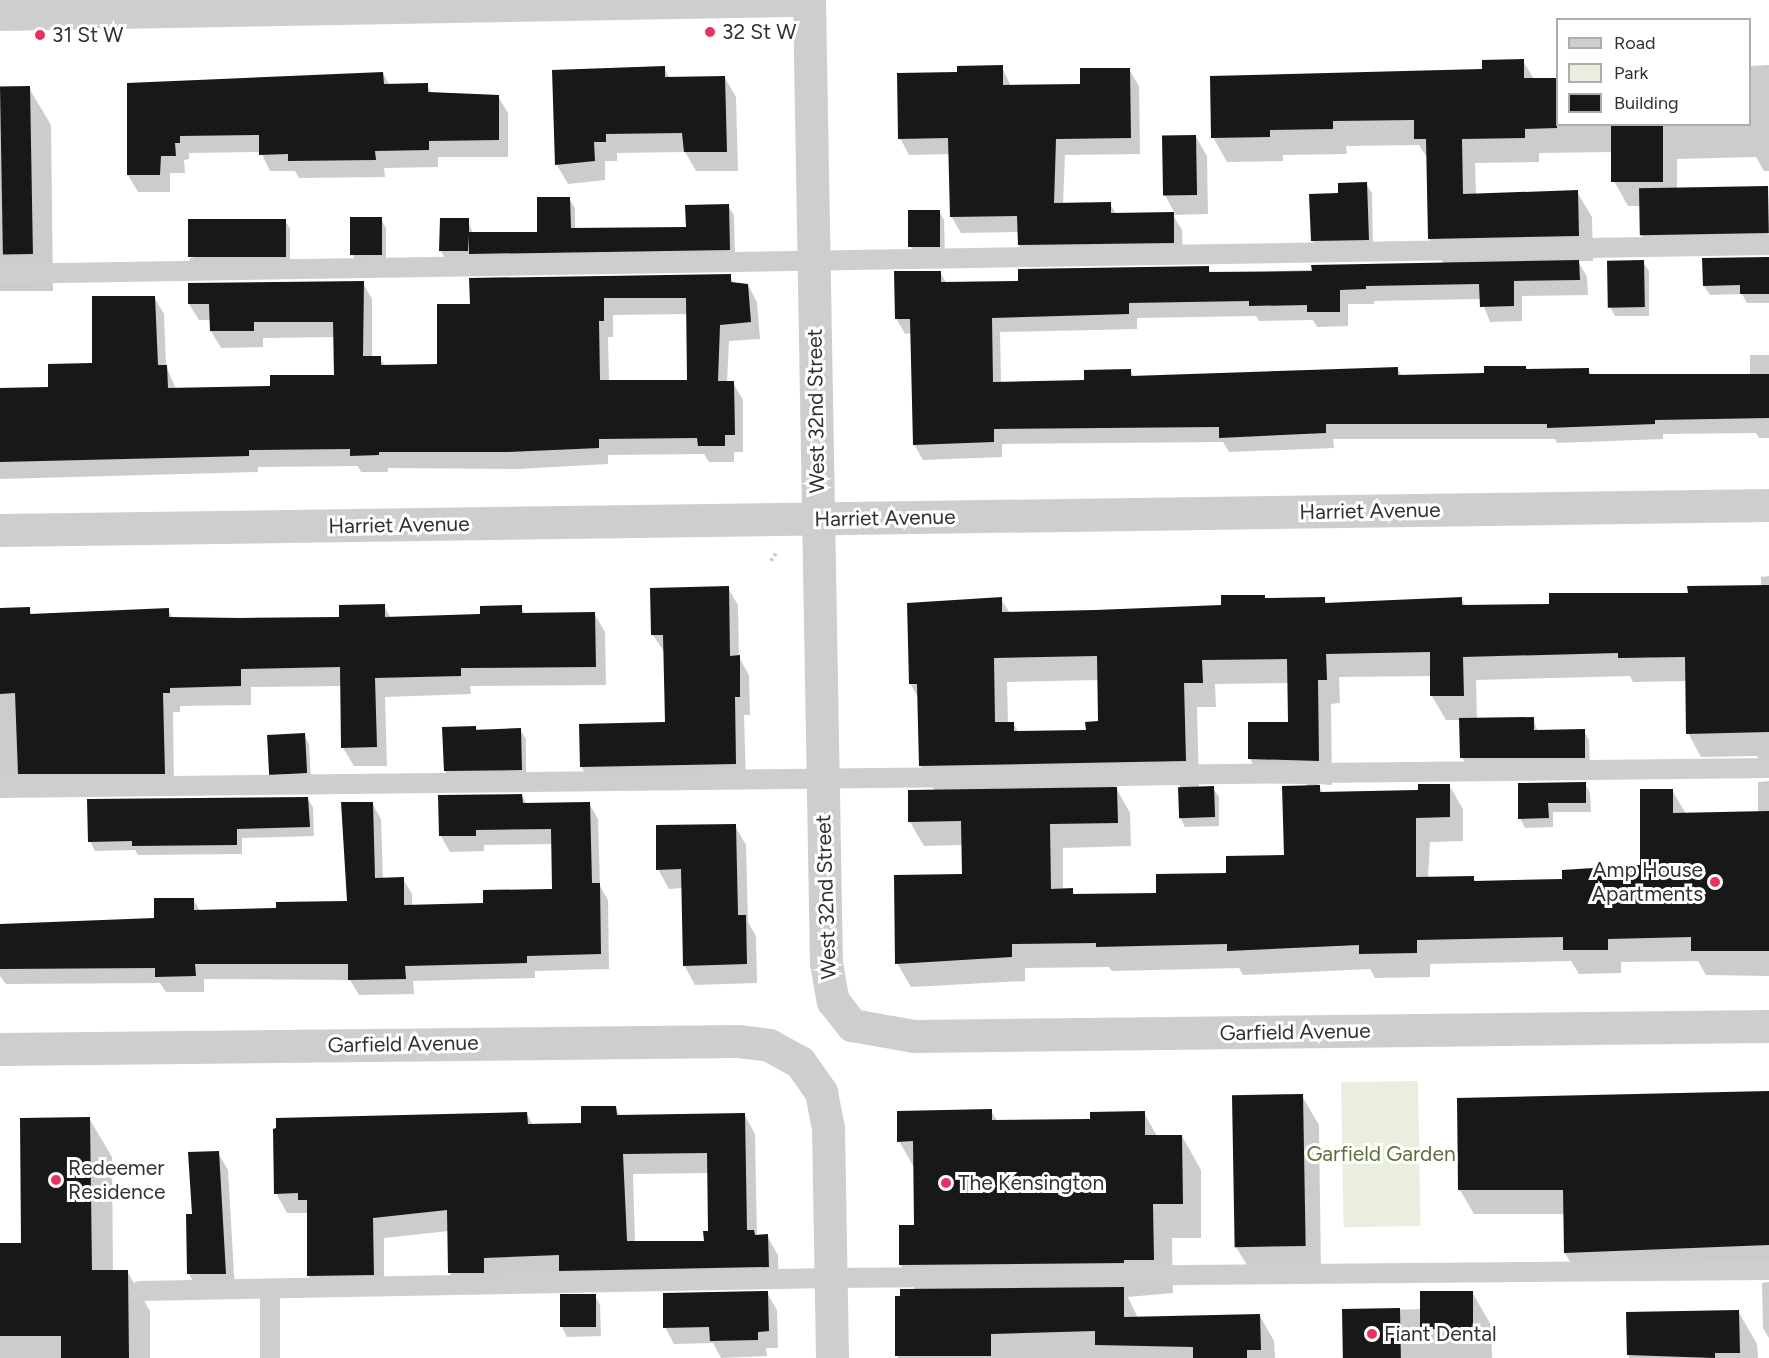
<!DOCTYPE html>
<style>
body{margin:0}
#map{position:relative;width:1769px;height:1358px;overflow:hidden;background:#fff;font-family:Figtree,sans-serif}
div>[style]{position:absolute}
.green>*{inset:0;background:#e9eedf;transform-origin:0 0}
.shadow>*{inset:0;background:#0003}
.building>*{inset:0;background:#181818;transform-origin:0 0}
.path>*{height:4px;margin-top:-2px;transform-origin:0;background:repeating-linear-gradient(90deg,#cecece 0 3px,transparent 0 6px)}
.lane>*{height:20px;margin:-10px;padding:0 10px;transform-origin:10px;border-radius:10px;background:#cecece}
.street>*{height:33px;margin:-16.5px;padding:0 16.5px;transform-origin:16.5px;border-radius:16.5px;background:#cecece}
.dots>*{width:16px;height:16px;translate:-50% -50%;box-sizing:border-box;border:3px solid #fff;border-radius:50%}
span{translate:-50% -50%;white-space:nowrap;text-align:center;line-height:1.15;-webkit-text-stroke:6px #fff;paint-order:stroke}
.poi-label{font-size:21px;color:#313131}
.left{translate:0 -50%;text-align:left}
.right{translate:-100% -50%;text-align:right}
.street-label{font-size:21px;color:#313131}
.park-label{font-size:21px;color:#5d6e3d}
.legend{position:absolute;left:1556px;top:18px;width:195px;height:108px;box-sizing:border-box;background:#fff;border:2px solid #adadad;margin:0;padding:8px 10px;list-style:none;font-size:18px;color:#313131}
.legend li{display:flex;align-items:center;gap:12px;height:30px}
.legend b{width:30px;border:2px solid #adadad}
</style>
<div id="map">
<div class="green">
<i style="left:1418px;top:1081px;width:145px;height:77px;rotate:89deg"></i>
</div>
<div class="shadow">
<i style="clip-path:polygon(1523px 61px,1534px 79px,1558px 79px,1558px 124px,1750px 124px,1750px 66px,1769px 65px,1769px 171px,1764px 171px,1756px 157px,1677px 159px,1677px 189px,1767px 188px,1769px 242px,1646px 243px,1641px 234px,1641px 206px,1628px 206px,1614px 181px,1613px 152px,1539px 153px,1539px 162px,1475px 163px,1476px 195px,1577px 192px,1592px 217px,1593px 261px,1578px 261px,1587px 277px,1588px 295px,1522px 296px,1522px 321px,1490px 322px,1481px 299px,1374px 301px,1374px 304px,1348px 304px,1348px 326px,1317px 327px,1313px 320px,1259px 321px,1256px 316px,1137px 318px,1137px 329px,1000px 332px,1001px 383px,1086px 382px,1130px 370px,1134px 377px,1397px 368px,1402px 376px,1485px 375px,1526px 367px,1527px 370px,1588px 369px,1591px 375px,1750px 376px,1750px 355px,1769px 355px,1769px 438px,1759px 438px,1756px 433px,1663px 434px,1663px 439px,1557px 443px,1555px 439px,1333px 439px,1334px 448px,1229px 452px,1223px 442px,1002px 444px,1002px 457px,923px 460px,914px 444px,912px 333px,905px 334px,896px 318px,940px 272px,947px 284px,1019px 283px,1208px 268px,1212px 274px,1444px 264px,1429px 238px,1428px 159px,1419px 145px,1346px 146px,1347px 154px,1283px 155px,1283px 161px,1227px 162px,1213px 137px)"></i>
<i style="clip-path:polygon(1002px 67px,1011px 87px,1082px 85px,1129px 69px,1139px 86px,1140px 154px,1065px 155px,1063px 205px,1110px 204px,1117px 215px,1175px 214px,1165px 195px,1196px 137px,1207px 156px,1208px 214px,1173px 215px,1182px 230px,1183px 259px,1029px 261px,1019px 245px,1019px 232px,961px 233px,951px 216px,950px 154px,909px 155px,900px 138px,958px 73px)"></i>
<i style="clip-path:polygon(664px 68px,670px 79px,725px 78px,736px 97px,738px 171px,696px 171px,685px 152px,617px 153px,617px 161px,605px 161px,605px 180px,568px 184px,557px 165px,554px 71px)"></i>
<i style="clip-path:polygon(383px 73px,390px 86px,427px 85px,432px 94px,498px 96px,508px 113px,508px 157px,438px 157px,438px 167px,384px 168px,385px 177px,299px 178px,295px 171px,270px 171px,261px 152px,189px 153px,189px 159px,184px 160px,185px 173px,170px 173px,170px 192px,138px 192px,128px 175px,128px 84px)"></i>
<i style="clip-path:polygon(0 88px,29px 88px,51px 125px,53px 291px,0 291px)"></i>
<i style="clip-path:polygon(1366px 184px,1372px 193px,1373px 248px,1317px 249px,1312px 240px,1340px 195px)"></i>
<i style="clip-path:polygon(569px 199px,575px 208px,575px 229px,687px 229px,728px 206px,734px 215px,735px 259px,446px 260px,441px 251px,468px 220px,473px 234px,538px 234px)"></i>
<i style="clip-path:polygon(939px 211px,944px 220px,945px 255px,916px 256px,911px 247px)"></i>
<i style="clip-path:polygon(381px 219px,386px 228px,386px 263px,357px 263px,352px 254px)"></i>
<i style="clip-path:polygon(285px 220px,290px 229px,290px 266px,195px 268px,189px 259px)"></i>
<i style="clip-path:polygon(1769px 258px,1769px 303px,1747px 303px,1742px 294px,1710px 295px,1704px 286px)"></i>
<i style="clip-path:polygon(1643px 262px,1649px 271px,1649px 316px,1615px 316px,1610px 307px)"></i>
<i style="clip-path:polygon(evenodd,730px 276px,734px 284px,748px 285px,757px 302px,760px 339px,729px 341px,727px 383px,733px 383px,743px 400px,743px 452px,734px 452px,734px 462px,709px 462px,704px 454px,608px 455px,608px 464px,518px 469px,388px 468px,388px 472px,361px 472px,358px 466px,258px 467px,258px 472px,0 479px,0 390px,50px 388px,93px 364px,154px 297px,164px 314px,166px 366px,176px 389px,271px 387px,335px 376px,335px 337px,263px 338px,263px 347px,221px 348px,211px 331px,211px 320px,199px 320px,189px 304px,363px 283px,372px 299px,372px 358px,380px 358px,385px 366px,439px 365px,471px 306px,730px 276px,688px 314px,689px 381px,609px 381px,608px 337px,613px 337px,613px 315px,688px 314px)"></i>
<i style="clip-path:polygon(evenodd,1769px 576px,1769px 776px,1757px 756px,1701px 757px,1688px 733px,1687px 681px,1633px 682px,1630px 676px,1476px 680px,1477px 719px,1533px 718px,1538px 732px,1584px 731px,1589px 740px,1590px 767px,1467px 767px,1462px 757px,1461px 720px,1446px 720px,1432px 696px,1432px 676px,1339px 677px,1340px 703px,1331px 704px,1332px 785px,1318px 784px,1323px 793px,1420px 792px,1449px 785px,1463px 809px,1463px 841px,1430px 842px,1428px 878px,1473px 877px,1476px 882px,1564px 881px,1641px 867px,1672px 790px,1686px 814px,1758px 813px,1758px 782px,1769px 781px,1769px 976px,1706px 975px,1698px 961px,1621px 962px,1621px 973px,1579px 974px,1571px 961px,1430px 964px,1430px 977px,1375px 978px,1370px 969px,1243px 975px,1239px 968px,1112px 971px,1109px 967px,1025px 968px,1025px 981px,911px 987px,897px 963px,964px 876px,963px 845px,924px 846px,910px 822px,935px 791px,920px 765px,919px 699px,910px 683px,1001px 599px,1010px 613px,1223px 606px,1264px 596px,1266px 600px,1324px 599px,1328px 604px,1461px 598px,1466px 607px,1550px 605px,1761px 586px,1761px 577px,1769px 576px,1099px 680px,1100px 723px,1087px 732px,1019px 733px,1013px 723px,1008px 723px,1007px 682px,1099px 680px,1769px 576px,1289px 683px,1290px 723px,1250px 759px,1264px 783px,1307px 784px,1286px 856px,1157px 894px,1075px 896px,1072px 890px,1063px 890px,1063px 848px,1131px 846px,1130px 813px,1115px 786px,1180px 785px,1180px 817px,1185px 827px,1219px 826px,1219px 797px,1213px 788px,1199px 788px,1197px 707px,1216px 707px,1215px 684px,1289px 683px)"></i>
<i style="clip-path:polygon(728px 588px,738px 605px,739px 657px,749px 675px,750px 715px,744px 715px,746px 782px,591px 784px,581px 766px,666px 723px,665px 653px,653px 635px,652px 589px)"></i>
<i style="clip-path:polygon(384px 606px,391px 618px,481px 616px,521px 607px,525px 614px,594px 613px,605px 632px,606px 685px,470px 686px,471px 694px,385px 697px,387px 766px,354px 766px,343px 748px,342px 686px,251px 687px,251px 705px,180px 706px,180px 712px,173px 712px,174px 792px,0 793px,0 610px,29px 609px,32px 615px,168px 609px,173px 619px,341px 618px)"></i>
<i style="clip-path:polygon(444px 728px,520px 730px,526px 739px,526px 779px,450px 780px,445px 771px)"></i>
<i style="clip-path:polygon(304px 735px,309px 744px,311px 781px,275px 782px,270px 773px)"></i>
<i style="clip-path:polygon(1519px 784px,1585px 784px,1590px 793px,1591px 812px,1553px 812px,1553px 827px,1525px 828px,1520px 818px)"></i>
<i style="clip-path:polygon(522px 796px,527px 804px,589px 803px,598px 819px,600px 886px,608px 900px,609px 969px,535px 971px,535px 978px,413px 981px,414px 994px,359px 995px,350px 980px,204px 979px,204px 992px,166px 992px,160px 983px,6px 984px,0 976px,0 925px,156px 920px,193px 899px,200px 911px,277px 910px,349px 902px,372px 803px,381px 819px,383px 879px,403px 879px,412px 894px,412px 906px,485px 904px,554px 890px,553px 844px,484px 845px,484px 851px,450px 852px,441px 836px,440px 797px)"></i>
<i style="clip-path:polygon(307px 798px,313px 807px,314px 836px,242px 838px,242px 854px,138px 855px,135px 850px,95px 851px,90px 841px)"></i>
<i style="clip-path:polygon(735px 826px,746px 845px,748px 922px,756px 936px,757px 983px,695px 985px,684px 965px,683px 888px,669px 889px,658px 869px)"></i>
<i style="clip-path:polygon(1769px 1093px,1769px 1270px,1579px 1277px,1565px 1253px,1564px 1214px,1474px 1214px,1460px 1190px)"></i>
<i style="clip-path:polygon(1302px 1096px,1319px 1125px,1321px 1274px,1253px 1275px,1236px 1247px)"></i>
<i style="clip-path:polygon(evenodd,616px 1108px,620px 1116px,744px 1114px,755px 1134px,757px 1236px,767px 1236px,778px 1255px,779px 1287px,461px 1293px,450px 1273px,449px 1231px,384px 1238px,384px 1294px,320px 1295px,308px 1275px,307px 1213px,287px 1213px,276px 1193px,526px 1113px,533px 1125px,583px 1125px,616px 1108px,709px 1173px,710px 1232px,705px 1242px,635px 1242px,633px 1174px,709px 1173px)"></i>
<i style="clip-path:polygon(991px 1111px,998px 1122px,1092px 1120px,1144px 1113px,1157px 1136px,1182px 1136px,1201px 1170px,1201px 1238px,1172px 1238px,1173px 1293px,1128px 1297px,1138px 1318px,1260px 1316px,1274px 1341px,1275px 1358px,898px 1358px,916px 1291px,901px 1265px,900px 1227px,916px 1226px,915px 1169px,899px 1141px)"></i>
<i style="clip-path:polygon(89px 1118px,112px 1157px,113px 1272px,127px 1271px,150px 1311px,150px 1358px,0 1358px,0 1244px,23px 1244px)"></i>
<i style="clip-path:polygon(218px 1153px,228px 1170px,235px 1291px,199px 1291px,189px 1274px,193px 1215px)"></i>
<i style="clip-path:polygon(1769px 1282px,1769px 1338px,1763px 1328px,1762px 1283px)"></i>
<i style="clip-path:polygon(1472px 1292px,1491px 1325px,1492px 1358px,1345px 1358px,1344px 1311px,1422px 1309px)"></i>
<i style="clip-path:polygon(767px 1293px,777px 1310px,778px 1348px,766px 1348px,767px 1356px,721px 1358px,713px 1343px,674px 1344px,665px 1327px)"></i>
<i style="clip-path:polygon(595px 1296px,600px 1305px,601px 1336px,567px 1337px,562px 1327px)"></i>
<i style="clip-path:polygon(1738px 1311px,1757px 1344px,1758px 1358px,1629px 1358px,1628px 1313px)"></i>
</div>
<div class="building">
<i style="clip-path:polygon(1524px 59px,1524px 78px,1557px 78px,1557px 128px,1525px 129px,1525px 138px,1462px 139px,1463px 194px,1578px 190px,1579px 236px,1428px 239px,1426px 139px,1414px 139px,1414px 120px,1333px 121px,1333px 129px,1270px 130px,1270px 137px,1211px 138px,1210px 76px,1482px 69px,1482px 60px)"></i>
<i style="clip-path:polygon(1003px 65px,1003px 85px,1080px 84px,1080px 68px,1130px 68px,1131px 138px,1056px 139px,1054px 203px,1111px 202px,1111px 213px,1174px 212px,1174px 243px,1018px 245px,1017px 216px,950px 217px,948px 138px,898px 139px,897px 73px,957px 72px,957px 66px)"></i>
<i style="clip-path:polygon(665px 66px,665px 77px,725px 76px,727px 152px,684px 152px,682px 133px,606px 134px,606px 142px,594px 142px,595px 161px,555px 165px,552px 70px)"></i>
<i style="clip-path:polygon(383px 72px,384px 84px,428px 83px,428px 92px,499px 95px,499px 140px,429px 141px,429px 150px,375px 151px,376px 160px,288px 161px,288px 154px,259px 155px,259px 135px,180px 136px,180px 143px,175px 143px,176px 156px,161px 156px,160px 175px,127px 175px,127px 83px)"></i>
<i style="left:30px;top:86px;width:168px;height:30px;rotate:89deg"></i>
<i style="left:1611px;top:124px;width:52px;height:58px"></i>
<i style="left:1196px;top:135px;width:60px;height:34px;rotate:89deg"></i>
<i style="clip-path:polygon(1367px 182px,1369px 240px,1311px 241px,1309px 194px,1338px 193px,1338px 183px)"></i>
<i style="left:1768px;top:186px;width:47px;height:129px;rotate:89deg"></i>
<i style="clip-path:polygon(537px 197px,570px 197px,571px 228px,686px 227px,685px 205px,729px 204px,730px 250px,469px 254px,469px 235px,468px 251px,439px 251px,440px 218px,469px 218px,469px 232px,537px 232px)"></i>
<i style="left:908px;top:210px;width:32px;height:37px"></i>
<i style="left:350px;top:217px;width:32px;height:38px"></i>
<i style="left:286px;top:219px;width:38px;height:98px;rotate:90deg"></i>
<i style="clip-path:polygon(1769px 257px,1769px 294px,1740px 294px,1740px 285px,1703px 286px,1702px 258px)"></i>
<i style="clip-path:polygon(1579px 260px,1580px 280px,1514px 281px,1514px 306px,1480px 307px,1479px 284px,1366px 286px,1366px 289px,1340px 290px,1340px 312px,1307px 312px,1307px 305px,1249px 306px,1249px 301px,1129px 303px,1129px 314px,992px 318px,993px 382px,1084px 380px,1084px 370px,1131px 369px,1131px 376px,1398px 367px,1398px 375px,1484px 373px,1484px 366px,1526px 366px,1526px 369px,1589px 368px,1589px 374px,1769px 374px,1769px 418px,1655px 420px,1655px 424px,1547px 428px,1547px 424px,1326px 424px,1326px 433px,1219px 438px,1219px 427px,994px 429px,994px 442px,913px 445px,910px 319px,895px 319px,894px 271px,941px 271px,941px 282px,1018px 281px,1018px 269px,1209px 266px,1209px 272px,1312px 271px,1311px 265px)"></i>
<i style="left:1644px;top:260px;width:47px;height:37px;rotate:89deg"></i>
<i style="clip-path:polygon(evenodd,731px 274px,731px 282px,748px 284px,751px 322px,720px 325px,718px 381px,734px 381px,735px 435px,725px 435px,725px 446px,698px 446px,697px 438px,599px 439px,599px 448px,508px 452px,379px 452px,379px 455px,350px 456px,350px 449px,249px 450px,249px 456px,0 462px,0 388px,48px 387px,48px 364px,92px 363px,92px 296px,155px 296px,158px 365px,167px 365px,168px 388px,270px 386px,270px 375px,334px 375px,333px 322px,254px 322px,254px 331px,210px 331px,209px 304px,188px 304px,188px 283px,364px 281px,363px 356px,381px 356px,381px 365px,437px 364px,437px 304px,470px 304px,469px 278px,731px 274px,604px 298px,686px 298px,687px 380px,600px 380px,599px 321px,604px 321px,604px 298px)"></i>
<i style="clip-path:polygon(evenodd,1769px 585px,1769px 732px,1686px 734px,1685px 657px,1618px 658px,1618px 653px,1463px 657px,1464px 696px,1430px 696px,1430px 652px,1326px 654px,1327px 680px,1318px 680px,1319px 761px,1248px 759px,1248px 722px,1288px 722px,1287px 659px,1202px 660px,1203px 683px,1184px 683px,1186px 761px,919px 766px,917px 684px,909px 684px,907px 603px,1002px 597px,1002px 612px,1096px 610px,1221px 605px,1221px 595px,1265px 595px,1265px 598px,1325px 597px,1325px 603px,1462px 597px,1462px 605px,1549px 604px,1549px 593px,1688px 593px,1687px 586px,1769px 585px,1097px 656px,1098px 721px,1085px 722px,1086px 730px,1014px 731px,1014px 722px,995px 722px,994px 658px,1097px 656px)"></i>
<i style="clip-path:polygon(729px 586px,730px 656px,740px 655px,740px 697px,735px 697px,736px 764px,580px 767px,579px 724px,665px 722px,663px 635px,651px 635px,650px 588px)"></i>
<i style="clip-path:polygon(385px 604px,385px 617px,480px 614px,480px 606px,522px 605px,522px 613px,595px 612px,596px 667px,461px 668px,461px 676px,375px 678px,377px 747px,341px 748px,340px 667px,241px 669px,241px 686px,170px 688px,170px 693px,163px 693px,165px 774px,18px 774px,15px 693px,0 694px,0 608px,30px 607px,30px 614px,169px 608px,169px 617px,240px 618px,339px 617px,339px 605px)"></i>
<i style="clip-path:polygon(1534px 717px,1534px 730px,1585px 729px,1585px 758px,1460px 758px,1459px 718px)"></i>
<i style="clip-path:polygon(476px 726px,476px 730px,521px 728px,522px 770px,444px 771px,442px 727px)"></i>
<i style="left:305px;top:733px;width:40px;height:38px;rotate:87deg"></i>
<i style="clip-path:polygon(1586px 782px,1586px 803px,1548px 803px,1549px 818px,1518px 819px,1518px 783px)"></i>
<i style="clip-path:polygon(1418px 784px,1450px 784px,1450px 817px,1416px 818px,1416px 877px,1474px 876px,1474px 881px,1562px 879px,1562px 870px,1640px 865px,1640px 789px,1673px 789px,1673px 813px,1769px 811px,1769px 951px,1691px 951px,1691px 937px,1608px 939px,1608px 950px,1563px 950px,1563px 937px,1417px 940px,1417px 953px,1359px 954px,1359px 945px,1227px 951px,1227px 944px,1096px 947px,1096px 943px,1012px 944px,1012px 957px,895px 964px,894px 875px,962px 874px,961px 821px,908px 822px,908px 790px,1117px 787px,1118px 823px,1050px 824px,1051px 889px,1073px 888px,1073px 894px,1156px 893px,1156px 874px,1226px 873px,1226px 856px,1284px 855px,1282px 786px,1320px 785px,1320px 792px,1418px 790px)"></i>
<i style="left:1214px;top:786px;width:31px;height:36px;rotate:88deg"></i>
<i style="clip-path:polygon(522px 794px,523px 803px,590px 802px,592px 883px,600px 883px,601px 954px,527px 956px,527px 963px,405px 966px,406px 979px,348px 980px,348px 964px,195px 964px,196px 976px,155px 977px,155px 968px,0 969px,0 924px,154px 918px,154px 898px,194px 898px,194px 910px,276px 908px,276px 902px,347px 901px,341px 802px,373px 802px,375px 878px,404px 877px,404px 905px,483px 903px,483px 890px,552px 889px,551px 829px,476px 830px,476px 836px,439px 836px,438px 795px)"></i>
<i style="clip-path:polygon(308px 797px,310px 827px,237px 829px,237px 845px,132px 846px,132px 841px,88px 842px,87px 799px)"></i>
<i style="clip-path:polygon(736px 824px,738px 915px,746px 915px,747px 964px,683px 966px,681px 869px,656px 870px,656px 825px)"></i>
<i style="clip-path:polygon(1769px 1091px,1769px 1245px,1564px 1253px,1563px 1190px,1458px 1190px,1457px 1098px)"></i>
<i style="left:1303px;top:1094px;width:152px;height:71px;rotate:89deg"></i>
<i style="clip-path:polygon(evenodd,581px 1106px,616px 1106px,617px 1115px,745px 1113px,747px 1230px,754px 1230px,755px 1235px,768px 1234px,769px 1267px,559px 1271px,559px 1255px,484px 1258px,484px 1273px,448px 1273px,447px 1210px,373px 1218px,374px 1275px,307px 1276px,307px 1200px,298px 1200px,298px 1193px,274px 1194px,273px 1129px,276px 1128px,276px 1118px,527px 1112px,528px 1124px,581px 1123px,581px 1106px,707px 1153px,708px 1231px,703px 1231px,704px 1241px,627px 1241px,623px 1154px,707px 1153px)"></i>
<i style="clip-path:polygon(992px 1109px,992px 1120px,1090px 1119px,1090px 1112px,1145px 1111px,1145px 1135px,1182px 1135px,1183px 1204px,1153px 1204px,1154px 1260px,1124px 1260px,1124px 1263px,899px 1265px,899px 1225px,914px 1225px,913px 1141px,897px 1142px,897px 1111px)"></i>
<i style="clip-path:polygon(90px 1117px,92px 1270px,128px 1270px,129px 1358px,61px 1358px,61px 1336px,0 1336px,0 1243px,21px 1243px,20px 1118px)"></i>
<i style="clip-path:polygon(219px 1151px,226px 1274px,187px 1274px,186px 1214px,192px 1214px,188px 1152px)"></i>
<i style="clip-path:polygon(1124px 1287px,1124px 1317px,1260px 1314px,1261px 1350px,1247px 1350px,1247px 1358px,1193px 1358px,1193px 1347px,1095px 1345px,1095px 1331px,991px 1334px,991px 1356px,895px 1356px,895px 1296px,900px 1296px,900px 1289px)"></i>
<i style="clip-path:polygon(768px 1291px,769px 1331px,758px 1332px,758px 1340px,710px 1341px,709px 1327px,663px 1328px,663px 1293px)"></i>
<i style="left:1473px;top:1291px;width:38px;height:53px;rotate:90deg"></i>
<i style="left:596px;top:1294px;width:33px;height:36px;rotate:90deg"></i>
<i style="left:1400px;top:1308px;width:50px;height:58px;rotate:89deg"></i>
<i style="clip-path:polygon(1739px 1310px,1740px 1353px,1715px 1353px,1715px 1358px,1627px 1355px,1626px 1312px)"></i>
</div>
<div class="path">
<i style="left:771px;top:561px;width:9px;rotate:-58deg"></i>
</div>
<div class="lane">
<i style="left:0;top:274px;width:1769px;rotate:-0.94deg"></i>
<i style="left:0;top:788px;width:1769px;rotate:-0.65deg"></i>
<i style="left:270px;top:1289px;width:69px;rotate:90deg"></i>
<i style="left:140px;top:1291px;width:691px;rotate:-1.08deg"></i>
<i style="left:831px;top:1278px;width:938px;rotate:-0.49deg"></i>
</div>
<div class="street">
<i style="left:809px;top:0;width:963px;rotate:88.99deg"></i>
<i style="left:826px;top:963px;width:39px;rotate:80deg"></i>
<i style="left:833px;top:1001px;width:31px;rotate:52deg"></i>
<i style="left:852px;top:1025px;width:63px;rotate:10.1deg"></i>
<i style="left:914px;top:1036px;width:855px;rotate:-0.67deg"></i>
<i style="left:0;top:14px;width:793px;rotate:-1.01deg"></i>
<i style="left:0;top:530px;width:1769px;rotate:-0.81deg"></i>
<i style="left:0;top:1049px;width:738px;rotate:-0.62deg"></i>
<i style="left:738px;top:1041px;width:31px;rotate:7deg"></i>
<i style="left:769px;top:1045px;width:35px;rotate:29deg"></i>
<i style="left:800px;top:1062px;width:37px;rotate:55deg"></i>
<i style="left:821px;top:1092px;width:36px;rotate:79deg"></i>
<i style="left:828px;top:1127px;width:231px;rotate:89deg"></i>
</div>
<div class="dots">
<i style="left:710px;top:32px;background:#e83261"></i>
<i style="left:40px;top:35px;background:#e83261"></i>
<i style="left:1715px;top:882px;background:#e83261"></i>
<i style="left:56px;top:1180px;background:#e83261"></i>
<i style="left:946px;top:1183px;background:#e83261"></i>
<i style="left:1372px;top:1334px;background:#e83261"></i>
</div>
<div class="poi-label">
<span class="left" style="left:722px;top:32px">32 St W</span>
<span class="left" style="left:52px;top:35px">31 St W</span>
<span class="right" style="left:1703px;top:882px">Amp House<br>Apartments</span>
<span class="left" style="left:68px;top:1180px">Redeemer<br>Residence</span>
<span class="left" style="left:958px;top:1183px">The Kensington</span>
<span class="left" style="left:1384px;top:1334px">Fiant Dental</span>
</div>
<div class="street-label">
<span style="left:816px;top:411px;rotate:-91deg">West 32nd Street</span>
<span style="left:1370px;top:511px;rotate:-1deg">Harriet Avenue</span>
<span style="left:885px;top:518px;rotate:-1deg">Harriet Avenue</span>
<span style="left:399px;top:525px;rotate:-1deg">Harriet Avenue</span>
<span style="left:826px;top:897px;rotate:-92deg">West 32nd Street</span>
<span style="left:1295px;top:1032px;rotate:-1deg">Garfield Avenue</span>
<span style="left:403px;top:1044px;rotate:-1deg">Garfield Avenue</span>
</div>
<div class="park-label">
<span style="left:1381px;top:1154px">Garfield Garden</span>
</div>
<ul class="legend">
<li><b style="height:8px;background:#cecece"></b>Road</li>
<li><b style="height:16px;background:#e9eedf"></b>Park</li>
<li><b style="height:16px;background:#181818"></b>Building</li>
</ul>
</div>
